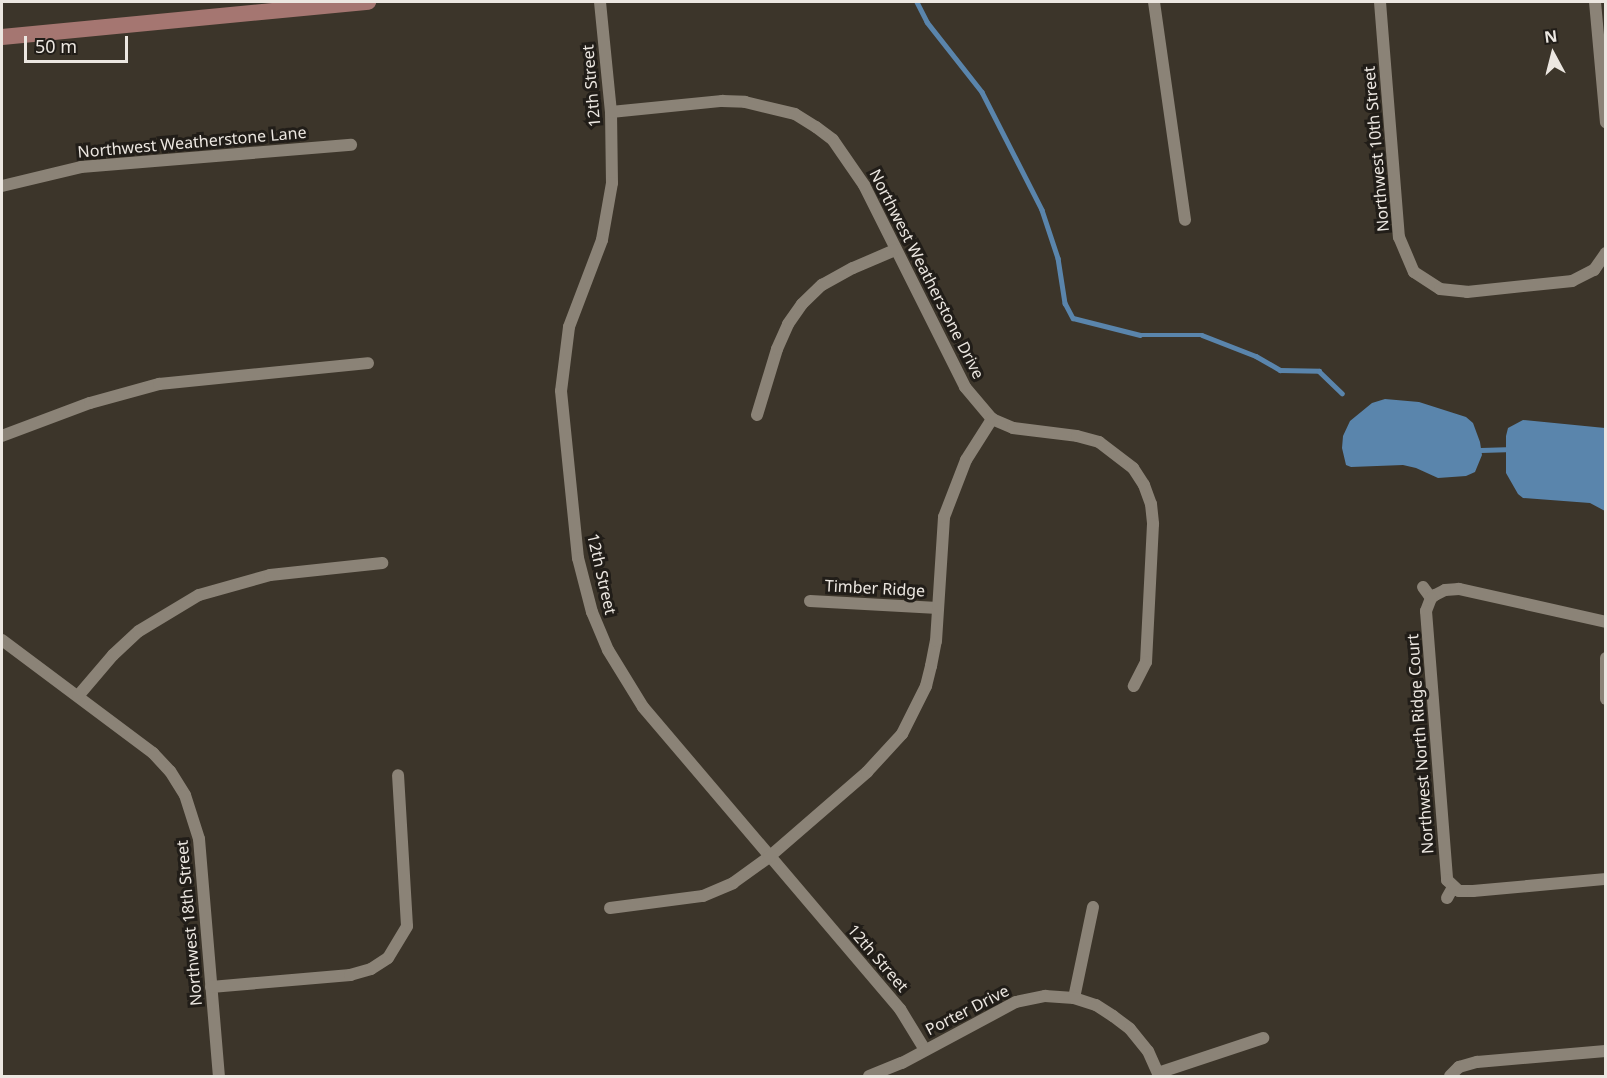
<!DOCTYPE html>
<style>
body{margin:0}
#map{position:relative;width:1607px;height:1078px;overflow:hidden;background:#3c352a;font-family:"Noto Sans",sans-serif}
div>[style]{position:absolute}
.water>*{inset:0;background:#5a85ac}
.stream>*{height:4.5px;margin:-2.25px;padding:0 2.25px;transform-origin:2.25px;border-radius:2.25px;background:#5a85ac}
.street>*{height:12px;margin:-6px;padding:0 6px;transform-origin:6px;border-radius:6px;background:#8b8377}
.secondary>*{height:16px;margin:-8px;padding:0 8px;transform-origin:8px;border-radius:8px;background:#a57671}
span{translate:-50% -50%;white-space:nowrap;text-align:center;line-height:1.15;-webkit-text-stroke:6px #211d18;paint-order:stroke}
.street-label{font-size:16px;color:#ece7e1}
.frame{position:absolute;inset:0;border:3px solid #ece7e1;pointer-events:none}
.north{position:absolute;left:1523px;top:24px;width:60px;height:60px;-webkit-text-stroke:4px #211d18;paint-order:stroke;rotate:353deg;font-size:16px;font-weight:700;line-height:24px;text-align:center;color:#ece7e1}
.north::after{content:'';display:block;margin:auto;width:21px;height:27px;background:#ece7e1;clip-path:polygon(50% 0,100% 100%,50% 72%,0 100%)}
.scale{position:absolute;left:24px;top:36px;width:104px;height:27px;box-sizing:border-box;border:3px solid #ece7e1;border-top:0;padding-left:8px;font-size:18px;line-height:21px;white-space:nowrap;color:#ece7e1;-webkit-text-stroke:4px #211d18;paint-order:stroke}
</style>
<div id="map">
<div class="water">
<i style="clip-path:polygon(1385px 399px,1419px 402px,1466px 417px,1473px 423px,1480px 442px,1482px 455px,1475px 472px,1466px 476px,1438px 478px,1416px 468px,1403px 465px,1351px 467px,1346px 465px,1342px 448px,1343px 436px,1350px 421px,1372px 403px)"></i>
<i style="clip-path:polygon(1523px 420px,1605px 428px,1605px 511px,1590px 503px,1523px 498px,1518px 494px,1506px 473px,1506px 436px,1508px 428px)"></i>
</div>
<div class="stream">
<i style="left:917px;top:2px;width:22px;rotate:63deg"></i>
<i style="left:927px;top:22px;width:89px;rotate:51.8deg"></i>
<i style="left:982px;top:92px;width:132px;rotate:63deg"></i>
<i style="left:1042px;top:210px;width:51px;rotate:71.6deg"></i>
<i style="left:1058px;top:258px;width:46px;rotate:81.2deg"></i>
<i style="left:1065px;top:303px;width:17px;rotate:62deg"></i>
<i style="left:1073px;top:318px;width:69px;rotate:14.2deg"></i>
<i style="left:1140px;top:335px;width:62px"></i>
<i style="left:1202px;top:335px;width:58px;rotate:21.3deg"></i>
<i style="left:1256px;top:356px;width:28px;rotate:30deg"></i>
<i style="left:1280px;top:370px;width:39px;rotate:1deg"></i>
<i style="left:1319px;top:371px;width:32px;rotate:44deg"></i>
<i style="left:1481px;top:450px;width:24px;rotate:-2deg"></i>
</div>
<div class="street">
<i style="left:600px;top:2px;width:111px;rotate:84.3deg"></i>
<i style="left:611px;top:112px;width:71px;rotate:89.2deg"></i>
<i style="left:612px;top:183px;width:58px;rotate:100deg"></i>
<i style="left:602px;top:240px;width:93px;rotate:110.8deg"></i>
<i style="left:569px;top:327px;width:64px;rotate:97.1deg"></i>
<i style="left:561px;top:391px;width:168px;rotate:84.2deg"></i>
<i style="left:578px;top:558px;width:56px;rotate:75.5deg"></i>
<i style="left:592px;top:612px;width:41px;rotate:67.2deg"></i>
<i style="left:608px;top:650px;width:67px;rotate:58.4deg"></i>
<i style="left:643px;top:707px;width:397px;rotate:49.6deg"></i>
<i style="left:900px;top:1009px;width:48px;rotate:58.6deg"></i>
<i style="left:1154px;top:2px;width:220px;rotate:81.9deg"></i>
<i style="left:1380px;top:2px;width:236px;rotate:85.4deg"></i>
<i style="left:1399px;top:237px;width:38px;rotate:67deg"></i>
<i style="left:1414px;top:272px;width:31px;rotate:33deg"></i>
<i style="left:1440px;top:289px;width:27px;rotate:6deg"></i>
<i style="left:1467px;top:292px;width:106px;rotate:-6deg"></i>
<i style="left:1572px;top:281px;width:25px;rotate:-27deg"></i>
<i style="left:1594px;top:270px;width:21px;rotate:-55deg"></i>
<i style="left:1595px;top:2px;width:121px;rotate:84.8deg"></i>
<i style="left:611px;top:112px;width:112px;rotate:-5.7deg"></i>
<i style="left:722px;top:101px;width:23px;rotate:2deg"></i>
<i style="left:745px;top:102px;width:51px;rotate:13.5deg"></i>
<i style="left:795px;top:114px;width:25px;rotate:32deg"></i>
<i style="left:816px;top:127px;width:21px;rotate:37deg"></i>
<i style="left:833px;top:140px;width:55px;rotate:55.4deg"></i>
<i style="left:864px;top:185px;width:226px;rotate:63.4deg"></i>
<i style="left:965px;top:387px;width:42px;rotate:49.8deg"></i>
<i style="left:992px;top:419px;width:23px;rotate:23deg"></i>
<i style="left:1013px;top:428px;width:64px;rotate:7.1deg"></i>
<i style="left:1077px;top:436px;width:23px;rotate:15deg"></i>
<i style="left:1099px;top:442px;width:43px;rotate:37.4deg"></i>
<i style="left:1133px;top:468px;width:20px;rotate:57deg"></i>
<i style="left:1144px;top:485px;width:20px;rotate:70deg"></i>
<i style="left:1151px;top:504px;width:20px;rotate:84deg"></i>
<i style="left:1153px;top:524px;width:138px;rotate:92.9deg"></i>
<i style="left:1146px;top:662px;width:27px;rotate:117deg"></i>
<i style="left:2px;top:186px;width:81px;rotate:-13.5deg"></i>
<i style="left:81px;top:167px;width:271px;rotate:-4.7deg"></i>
<i style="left:757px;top:415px;width:69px;rotate:-73.1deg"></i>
<i style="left:777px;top:349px;width:27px;rotate:-66deg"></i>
<i style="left:788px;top:324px;width:24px;rotate:-55deg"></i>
<i style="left:802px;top:304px;width:28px;rotate:-44deg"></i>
<i style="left:822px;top:285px;width:35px;rotate:-29deg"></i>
<i style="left:853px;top:268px;width:46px;rotate:-23.2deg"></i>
<i style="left:2px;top:436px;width:94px;rotate:-20.6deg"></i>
<i style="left:90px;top:403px;width:72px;rotate:-15.4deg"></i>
<i style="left:159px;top:384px;width:210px;rotate:-5.7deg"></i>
<i style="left:1423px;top:587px;width:14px;rotate:54deg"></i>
<i style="left:810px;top:601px;width:128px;rotate:3.1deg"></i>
<i style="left:1606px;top:622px;width:151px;rotate:-167.3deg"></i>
<i style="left:1459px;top:589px;width:14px;rotate:176deg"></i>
<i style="left:1445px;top:590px;width:11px;rotate:153deg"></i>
<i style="left:1435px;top:595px;width:5px;rotate:143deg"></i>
<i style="left:1431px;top:598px;width:14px;rotate:111deg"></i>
<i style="left:1426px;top:611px;width:270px;rotate:85.5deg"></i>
<i style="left:1447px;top:880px;width:16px;rotate:43deg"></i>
<i style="left:1459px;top:891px;width:14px"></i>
<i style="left:1473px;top:891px;width:134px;rotate:-5.2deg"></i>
<i style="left:2px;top:640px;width:189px;rotate:36.8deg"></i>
<i style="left:153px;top:753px;width:25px;rotate:47deg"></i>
<i style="left:170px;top:771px;width:28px;rotate:58deg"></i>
<i style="left:185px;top:795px;width:46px;rotate:72.3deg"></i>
<i style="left:199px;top:839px;width:238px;rotate:85.2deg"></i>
<i style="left:1606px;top:658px;width:41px;rotate:90deg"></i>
<i style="left:78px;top:696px;width:54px;rotate:-49.5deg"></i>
<i style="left:113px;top:655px;width:35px;rotate:-43deg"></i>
<i style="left:139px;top:631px;width:70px;rotate:-31deg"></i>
<i style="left:199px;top:595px;width:74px;rotate:-15.7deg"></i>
<i style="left:270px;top:575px;width:113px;rotate:-6.1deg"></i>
<i style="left:1447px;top:898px;width:13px;rotate:-61deg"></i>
<i style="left:610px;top:908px;width:94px;rotate:-7.4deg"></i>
<i style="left:703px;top:896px;width:33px;rotate:-23deg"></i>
<i style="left:733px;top:883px;width:44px;rotate:-35.8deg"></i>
<i style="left:769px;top:857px;width:130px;rotate:-40.9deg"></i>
<i style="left:867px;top:772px;width:52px;rotate:-47.4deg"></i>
<i style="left:902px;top:734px;width:54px;rotate:-63.4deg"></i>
<i style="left:926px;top:686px;width:21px;rotate:-76deg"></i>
<i style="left:931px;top:666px;width:25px;rotate:-79deg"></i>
<i style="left:936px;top:641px;width:124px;rotate:-86.3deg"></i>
<i style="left:944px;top:517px;width:61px;rotate:-68.9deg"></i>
<i style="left:966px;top:460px;width:49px;rotate:-57.6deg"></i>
<i style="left:211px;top:987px;width:140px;rotate:-4.9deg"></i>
<i style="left:350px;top:975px;width:22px;rotate:-16deg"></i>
<i style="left:371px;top:969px;width:20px;rotate:-33deg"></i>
<i style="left:388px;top:958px;width:37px;rotate:-59deg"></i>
<i style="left:407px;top:926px;width:151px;rotate:-93.4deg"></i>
<i style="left:1074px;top:998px;width:93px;rotate:-78.2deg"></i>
<i style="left:1158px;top:1073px;width:111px;rotate:-18.4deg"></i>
<i style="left:869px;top:1076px;width:35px;rotate:-22deg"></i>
<i style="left:902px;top:1063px;width:129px;rotate:-28.2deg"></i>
<i style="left:1016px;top:1002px;width:30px;rotate:-12deg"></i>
<i style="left:1045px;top:996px;width:29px;rotate:4deg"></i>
<i style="left:1074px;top:998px;width:23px;rotate:18deg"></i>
<i style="left:1096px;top:1005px;width:20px;rotate:33deg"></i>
<i style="left:1113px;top:1016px;width:21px;rotate:37deg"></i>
<i style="left:1130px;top:1029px;width:28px;rotate:51deg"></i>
<i style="left:1148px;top:1051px;width:27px;rotate:66deg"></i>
<i style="left:1450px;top:1076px;width:13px;rotate:-45deg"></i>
<i style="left:1459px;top:1067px;width:19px;rotate:-16deg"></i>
<i style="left:1477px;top:1062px;width:129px;rotate:-4.9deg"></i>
</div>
<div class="secondary">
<i style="left:2px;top:37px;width:368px;rotate:-5.5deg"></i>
</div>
<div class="street-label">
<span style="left:591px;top:86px;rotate:-95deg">12th Street</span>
<span style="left:192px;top:142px;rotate:-5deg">Northwest Weatherstone Lane</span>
<span style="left:1376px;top:149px;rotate:-95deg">Northwest 10th Street</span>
<span style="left:927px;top:274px;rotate:63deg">Northwest Weatherstone Drive</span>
<span style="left:602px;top:574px;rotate:77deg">12th Street</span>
<span style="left:875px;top:588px;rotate:3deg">Timber Ridge</span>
<span style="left:1420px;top:744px;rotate:-94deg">Northwest North Ridge Court</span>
<span style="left:189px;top:923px;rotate:-95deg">Northwest 18th Street</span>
<span style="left:878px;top:958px;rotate:49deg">12th Street</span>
<span style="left:967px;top:1010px;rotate:-27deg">Porter Drive</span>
</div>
<div class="frame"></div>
<div class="north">N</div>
<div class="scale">50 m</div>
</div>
